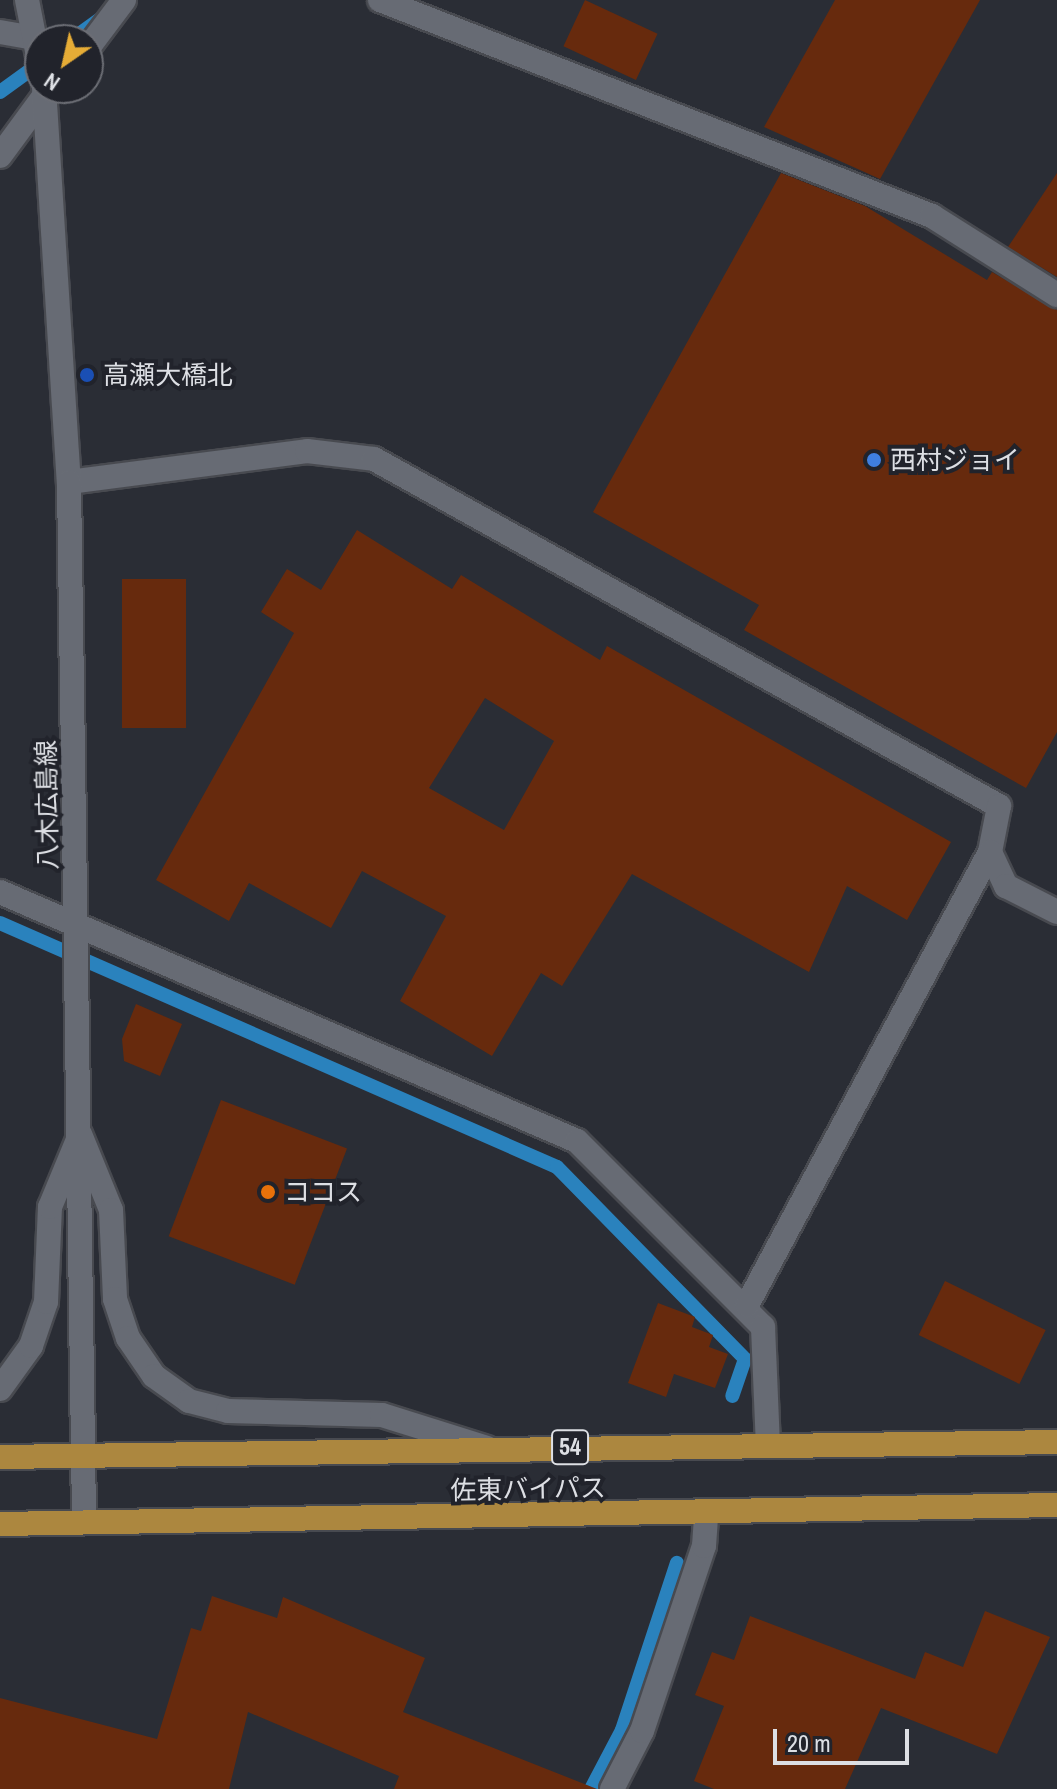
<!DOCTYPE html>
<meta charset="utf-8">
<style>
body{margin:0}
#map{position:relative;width:1057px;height:1789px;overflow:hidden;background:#2a2d35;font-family:"Archivo Narrow","Noto Sans JP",sans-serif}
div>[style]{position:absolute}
.stream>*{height:14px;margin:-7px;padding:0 7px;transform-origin:7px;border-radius:7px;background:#2a82bd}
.building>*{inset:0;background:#672a0d;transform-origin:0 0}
.roads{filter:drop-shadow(2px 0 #484a50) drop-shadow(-2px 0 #484a50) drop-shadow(0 2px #484a50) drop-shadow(0 -2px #484a50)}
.minor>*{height:24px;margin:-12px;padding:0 12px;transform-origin:12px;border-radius:12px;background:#676b74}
.secondary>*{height:24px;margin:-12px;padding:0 12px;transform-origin:12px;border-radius:12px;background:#676b74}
.trunk>*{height:24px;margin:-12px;padding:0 12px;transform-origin:12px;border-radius:12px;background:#ac873f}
.dots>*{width:22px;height:22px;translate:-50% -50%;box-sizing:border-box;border:4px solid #21232b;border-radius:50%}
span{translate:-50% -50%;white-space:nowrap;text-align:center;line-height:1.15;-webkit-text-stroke:8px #21232b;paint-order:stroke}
.shield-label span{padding:2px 6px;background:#21232b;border:2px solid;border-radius:6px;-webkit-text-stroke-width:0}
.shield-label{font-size:24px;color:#dddfe4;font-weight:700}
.poi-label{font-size:26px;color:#dddfe4}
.left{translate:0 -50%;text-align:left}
.street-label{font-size:26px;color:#dddfe4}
.north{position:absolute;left:24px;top:24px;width:80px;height:80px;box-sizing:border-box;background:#21232b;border:2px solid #6c6e75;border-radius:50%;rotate:214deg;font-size:22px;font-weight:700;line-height:32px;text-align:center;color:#dddfe4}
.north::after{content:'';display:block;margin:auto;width:28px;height:36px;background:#e6ac36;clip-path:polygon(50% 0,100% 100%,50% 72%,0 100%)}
.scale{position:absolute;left:773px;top:1729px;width:136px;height:36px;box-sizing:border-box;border:4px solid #dddfe4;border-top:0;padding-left:10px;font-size:24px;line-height:28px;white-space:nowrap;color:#dddfe4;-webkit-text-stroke:6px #21232b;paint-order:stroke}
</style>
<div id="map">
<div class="stream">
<i style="left:71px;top:40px;width:39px;rotate:-36deg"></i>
<i style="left:0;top:92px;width:49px;rotate:-35.9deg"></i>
<i style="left:0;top:923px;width:608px;rotate:23.66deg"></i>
<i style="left:557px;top:1167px;width:269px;rotate:45.6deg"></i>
<i style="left:745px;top:1359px;width:39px;rotate:109deg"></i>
<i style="left:591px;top:1789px;width:67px;rotate:-62.3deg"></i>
<i style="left:622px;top:1730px;width:176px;rotate:-71.8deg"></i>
</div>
<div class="building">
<i style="left:585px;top:0;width:80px;height:51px;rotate:25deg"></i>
<i style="clip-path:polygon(835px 0,980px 0,880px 179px,764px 127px)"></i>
<i style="clip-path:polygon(781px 173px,865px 206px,987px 280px,992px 272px,1057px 310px,1057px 732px,1026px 788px,744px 630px,759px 605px,593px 512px)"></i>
<i style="clip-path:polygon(1057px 173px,1057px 277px,1008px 247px)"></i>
<i style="clip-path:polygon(evenodd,357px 530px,452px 589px,461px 575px,600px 660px,607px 646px,951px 842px,907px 920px,847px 886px,809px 972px,632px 874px,562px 986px,541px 973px,492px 1056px,400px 1001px,446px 916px,362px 871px,331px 928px,249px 883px,229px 921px,156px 880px,294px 633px,261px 612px,287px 569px,321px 590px,357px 530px,485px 698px,554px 741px,504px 830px,429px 788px,485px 698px)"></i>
<i style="left:186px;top:579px;width:149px;height:64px;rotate:90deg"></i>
<i style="clip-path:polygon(136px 1004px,182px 1024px,160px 1076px,124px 1061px,122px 1039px)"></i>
<i style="left:221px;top:1100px;width:135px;height:146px;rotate:21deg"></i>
<i style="left:945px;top:1281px;width:112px;height:60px;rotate:26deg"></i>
<i style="clip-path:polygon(658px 1303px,695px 1317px,692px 1327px,713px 1335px,709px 1347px,728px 1354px,715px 1388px,674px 1374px,666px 1397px,628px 1383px)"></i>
<i style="clip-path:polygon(212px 1596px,277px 1618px,283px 1597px,425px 1658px,403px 1712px,597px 1789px,394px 1789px,399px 1776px,248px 1712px,229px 1789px,0 1789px,0 1698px,157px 1739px,191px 1628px,201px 1631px)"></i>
<i style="clip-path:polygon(985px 1611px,1050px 1637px,997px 1754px,881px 1708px,845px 1789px,714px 1789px,694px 1781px,724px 1706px,695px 1695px,712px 1652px,734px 1660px,750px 1616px,915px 1679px,925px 1652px,963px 1667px)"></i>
</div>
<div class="roads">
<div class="minor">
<i style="left:380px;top:0;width:593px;rotate:21.37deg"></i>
<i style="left:932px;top:216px;width:148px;rotate:32.3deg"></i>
<i style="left:0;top:32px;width:36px;rotate:10deg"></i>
<i style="left:88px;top:48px;width:60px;rotate:-53.1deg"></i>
<i style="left:0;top:156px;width:84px;rotate:-53.7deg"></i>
<i style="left:69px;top:482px;width:240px;rotate:-7.4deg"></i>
<i style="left:307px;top:451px;width:67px;rotate:6.8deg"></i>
<i style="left:374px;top:459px;width:715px;rotate:29.04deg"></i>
<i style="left:999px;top:806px;width:47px;rotate:101.1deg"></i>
<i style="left:990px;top:852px;width:38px;rotate:65deg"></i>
<i style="left:1006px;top:886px;width:57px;rotate:27deg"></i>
<i style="left:0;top:892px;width:628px;rotate:23.34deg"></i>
<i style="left:577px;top:1141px;width:263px;rotate:45deg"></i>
<i style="left:763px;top:1327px;width:118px;rotate:87.6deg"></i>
<i style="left:80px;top:1134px;width:82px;rotate:67.8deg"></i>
<i style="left:111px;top:1210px;width:89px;rotate:87.4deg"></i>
<i style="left:115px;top:1299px;width:41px;rotate:71.6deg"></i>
<i style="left:128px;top:1338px;width:46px;rotate:55.6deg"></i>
<i style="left:154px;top:1376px;width:43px;rotate:35.5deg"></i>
<i style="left:189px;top:1401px;width:40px;rotate:14.4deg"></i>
<i style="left:228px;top:1411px;width:154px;rotate:1.5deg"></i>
<i style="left:382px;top:1415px;width:110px;rotate:17.4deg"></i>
<i style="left:747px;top:1305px;width:514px;rotate:-61.79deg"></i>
<i style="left:0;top:1389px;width:53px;rotate:-54.2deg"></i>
<i style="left:31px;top:1346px;width:46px;rotate:-71.2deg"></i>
<i style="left:46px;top:1302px;width:95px;rotate:-87.6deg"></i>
<i style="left:50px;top:1207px;width:76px;rotate:-67.5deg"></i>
<i style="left:612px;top:1789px;width:65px;rotate:-62.7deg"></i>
<i style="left:642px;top:1731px;width:195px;rotate:-71.5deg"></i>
<i style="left:704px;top:1546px;width:31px;rotate:-86deg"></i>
</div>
<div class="secondary">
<i style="left:27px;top:0;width:67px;rotate:78.9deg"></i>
<i style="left:44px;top:88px;width:395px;rotate:86.4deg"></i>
<i style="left:69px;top:482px;width:1039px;rotate:89.17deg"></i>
</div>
<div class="trunk">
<i style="left:0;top:1457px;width:1057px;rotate:-0.81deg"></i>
<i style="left:0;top:1524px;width:1057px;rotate:-1.03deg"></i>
</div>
</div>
<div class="dots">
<i style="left:87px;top:375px;background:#1a4fb4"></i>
<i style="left:874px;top:460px;background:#3f7fe0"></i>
<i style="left:268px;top:1192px;background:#e8710a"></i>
</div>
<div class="shield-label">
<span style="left:570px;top:1447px">54</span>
</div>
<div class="poi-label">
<span class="left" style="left:103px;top:375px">高瀬大橋北</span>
<span class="left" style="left:890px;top:460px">西村ジョイ</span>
<span class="left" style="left:284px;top:1192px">ココス</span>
</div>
<div class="street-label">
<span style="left:47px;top:805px;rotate:-91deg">八木広島線</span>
<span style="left:528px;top:1489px;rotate:-1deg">佐東バイパス</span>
</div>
<div class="north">N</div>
<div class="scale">20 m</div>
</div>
